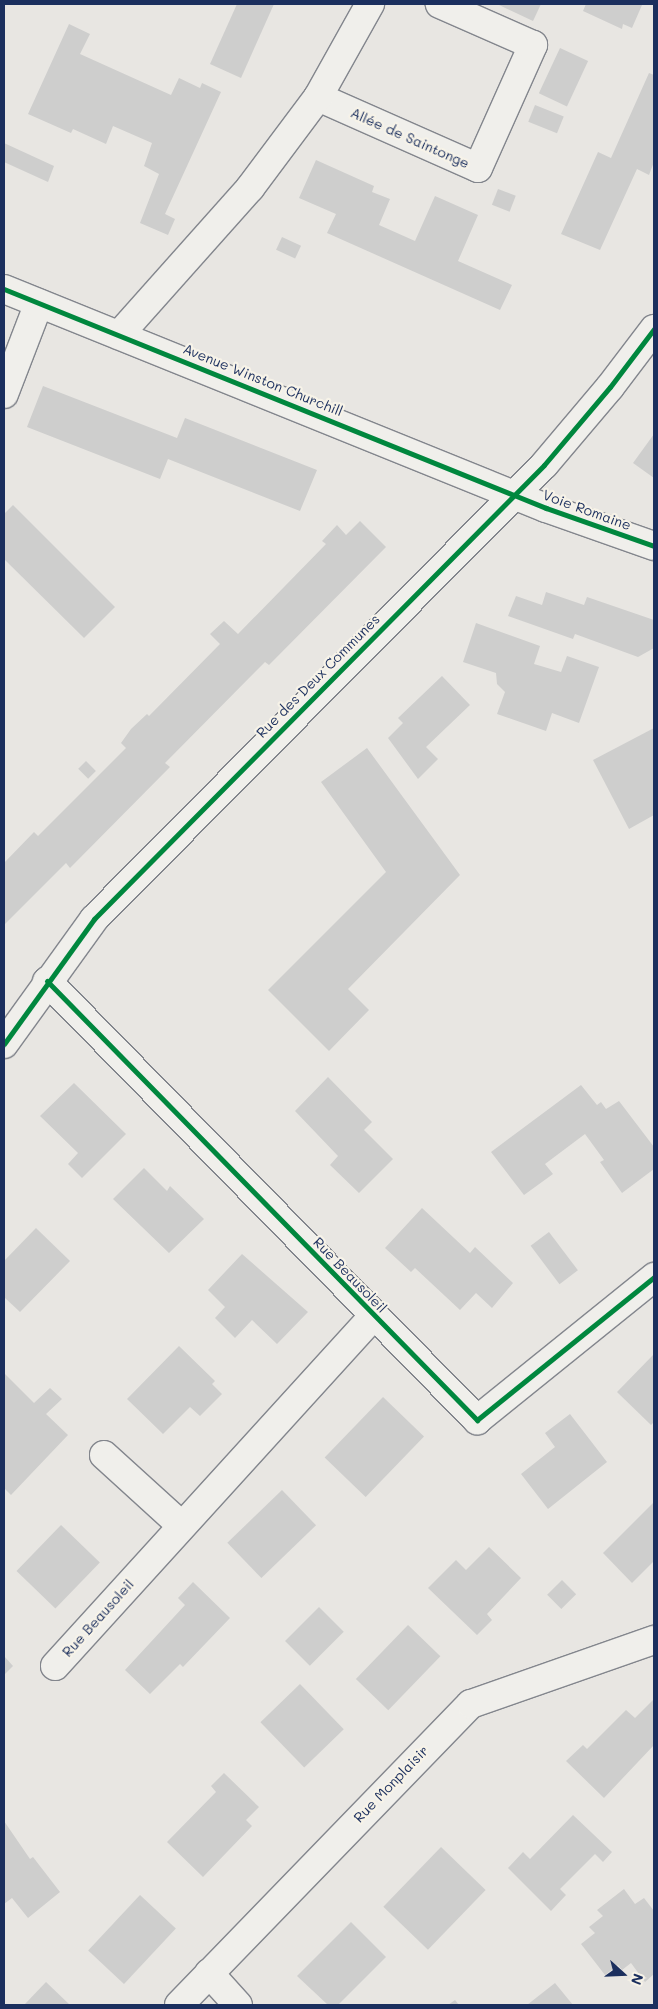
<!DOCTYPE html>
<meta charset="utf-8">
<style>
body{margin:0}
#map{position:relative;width:658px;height:2009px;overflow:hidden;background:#e8e6e2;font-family:Mali,sans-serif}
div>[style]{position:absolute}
.building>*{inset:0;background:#cececd;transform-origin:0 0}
.roads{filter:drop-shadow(1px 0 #83868d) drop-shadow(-1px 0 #83868d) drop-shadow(0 1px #83868d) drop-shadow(0 -1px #83868d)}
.minor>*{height:28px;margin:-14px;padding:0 14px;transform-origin:14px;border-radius:14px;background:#f0efeb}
.tertiary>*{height:28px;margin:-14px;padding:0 14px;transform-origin:14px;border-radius:14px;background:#f0efeb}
.cycleway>*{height:5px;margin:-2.5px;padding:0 2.5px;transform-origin:2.5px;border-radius:2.5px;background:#00873e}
span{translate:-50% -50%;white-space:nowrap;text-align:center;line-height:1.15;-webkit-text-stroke:4.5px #f7f3e8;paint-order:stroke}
.street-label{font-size:14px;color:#1b2f5e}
.frame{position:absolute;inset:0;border:5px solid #1b2f5e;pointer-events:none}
.north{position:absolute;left:598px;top:1949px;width:50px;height:50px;-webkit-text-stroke:4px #f7f3e8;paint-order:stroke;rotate:110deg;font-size:14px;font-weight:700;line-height:20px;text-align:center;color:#1b2f5e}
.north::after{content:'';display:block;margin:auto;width:18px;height:22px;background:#1b2f5e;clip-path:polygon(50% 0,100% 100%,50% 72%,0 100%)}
</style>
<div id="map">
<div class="building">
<i style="clip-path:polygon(237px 4px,274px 4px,241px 78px,210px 64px)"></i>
<i style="clip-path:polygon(497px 4px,541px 4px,533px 21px)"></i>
<i style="clip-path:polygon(586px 4px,639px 4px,642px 5px,632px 28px,623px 24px,622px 29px,583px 11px)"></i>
<i style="clip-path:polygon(69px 24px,90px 34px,80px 54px,171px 95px,179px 78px,200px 88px,202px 83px,221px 92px,165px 214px,175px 219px,168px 235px,140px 223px,159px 174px,144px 166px,152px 143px,113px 126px,106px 144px,73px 129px,71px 133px,28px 114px)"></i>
<i style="left:560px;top:48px;width:31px;height:50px;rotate:25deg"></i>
<i style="clip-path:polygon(649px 73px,654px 75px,654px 162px,649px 175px,637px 169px,600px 250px,561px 234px,598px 152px,611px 158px)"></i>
<i style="left:535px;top:105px;width:31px;height:18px;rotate:22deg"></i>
<i style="clip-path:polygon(4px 143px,54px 166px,48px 182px,4px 162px)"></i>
<i style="clip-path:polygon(316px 160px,374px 186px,372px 192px,390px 199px,379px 225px,415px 241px,435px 196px,478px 215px,458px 261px,512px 285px,500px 310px,327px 233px,336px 214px,299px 198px)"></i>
<i style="left:498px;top:189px;width:19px;height:17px;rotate:21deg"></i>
<i style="left:282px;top:237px;width:21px;height:14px;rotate:25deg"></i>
<i style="clip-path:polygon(43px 386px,177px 438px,185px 418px,317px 470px,300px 511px,168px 459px,160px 479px,27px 427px)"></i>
<i style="clip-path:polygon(654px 434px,654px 478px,633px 463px)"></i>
<i style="clip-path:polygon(13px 505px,115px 607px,84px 638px,4px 559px,4px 514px)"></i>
<i style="clip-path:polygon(360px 521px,386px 547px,269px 665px,265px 662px,165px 763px,170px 767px,70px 868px,66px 863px,4px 925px,4px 863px,34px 832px,38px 836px,126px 748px,121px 743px,131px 729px,147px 714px,149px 716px,220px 644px,210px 634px,224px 621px,238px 634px,326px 544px,322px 541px,337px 525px,346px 535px)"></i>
<i style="clip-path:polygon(546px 592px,584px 605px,587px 597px,654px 620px,654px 648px,638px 657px,575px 634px,573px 639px,508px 616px,516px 596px,542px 605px)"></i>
<i style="clip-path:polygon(476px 623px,540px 646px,534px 664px,561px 672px,567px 656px,599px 667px,579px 723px,552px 713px,546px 731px,497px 714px,505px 692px,497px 684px,496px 673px,463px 662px)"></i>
<i style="clip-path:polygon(442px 676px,470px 705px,426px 747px,438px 759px,418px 779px,388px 738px,403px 723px,398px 718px)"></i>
<i style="clip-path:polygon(654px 728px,654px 815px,629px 829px,593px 760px)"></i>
<i style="clip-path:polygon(367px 748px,460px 875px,348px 989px,369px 1010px,329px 1051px,268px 990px,386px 872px,321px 782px)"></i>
<i style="left:86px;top:761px;width:14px;height:11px;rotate:45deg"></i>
<i style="clip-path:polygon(328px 1077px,372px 1122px,364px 1130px,393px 1159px,359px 1193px,330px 1165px,338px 1156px,295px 1111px)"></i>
<i style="clip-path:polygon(74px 1083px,126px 1134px,82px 1178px,68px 1164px,78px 1153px,40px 1116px)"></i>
<i style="clip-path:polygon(581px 1085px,597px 1105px,601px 1102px,606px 1109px,619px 1101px,654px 1147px,654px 1169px,622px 1193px,600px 1162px,604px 1160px,585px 1134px,545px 1164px,553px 1174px,524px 1195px,491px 1152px)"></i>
<i style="clip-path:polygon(144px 1168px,167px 1191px,170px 1186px,204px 1219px,169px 1253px,113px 1199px)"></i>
<i style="clip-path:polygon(422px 1208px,470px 1253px,475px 1247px,513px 1283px,492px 1308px,476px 1293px,460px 1310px,415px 1268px,411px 1272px,385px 1248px)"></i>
<i style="clip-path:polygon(36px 1228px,70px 1261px,20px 1312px,4px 1297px,4px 1261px)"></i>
<i style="left:549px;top:1232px;width:48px;height:23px;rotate:53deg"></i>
<i style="clip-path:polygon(242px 1254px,308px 1312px,277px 1344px,252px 1320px,235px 1338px,215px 1318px,225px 1307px,208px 1290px)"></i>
<i style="clip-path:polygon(179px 1346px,215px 1381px,212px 1384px,222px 1394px,200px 1416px,190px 1407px,163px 1434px,127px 1399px)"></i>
<i style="clip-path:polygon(654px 1354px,654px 1422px,651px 1425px,617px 1392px)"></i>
<i style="clip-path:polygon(4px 1373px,34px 1403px,50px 1388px,62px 1399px,46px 1414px,68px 1435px,11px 1495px,4px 1488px)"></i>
<i style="left:383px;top:1397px;width:57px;height:84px;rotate:44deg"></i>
<i style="clip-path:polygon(570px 1414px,607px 1462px,548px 1509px,521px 1474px,555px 1447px,545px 1433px)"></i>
<i style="left:282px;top:1490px;width:49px;height:76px;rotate:46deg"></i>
<i style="clip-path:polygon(654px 1502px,654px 1561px,632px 1583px,603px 1553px)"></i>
<i style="left:61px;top:1525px;width:54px;height:64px;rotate:44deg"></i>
<i style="clip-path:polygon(489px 1547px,521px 1578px,487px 1614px,492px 1620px,477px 1635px,428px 1588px,456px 1560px,466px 1570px)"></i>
<i style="left:562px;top:1580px;width:20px;height:21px;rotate:45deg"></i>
<i style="clip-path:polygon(193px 1582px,230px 1618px,183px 1667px,180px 1664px,150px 1694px,125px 1670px,185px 1605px,178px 1598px)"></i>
<i style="left:319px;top:1607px;width:35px;height:48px;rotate:45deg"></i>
<i style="left:408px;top:1625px;width:45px;height:75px;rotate:44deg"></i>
<i style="clip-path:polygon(4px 1656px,13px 1666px,4px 1675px)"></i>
<i style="left:300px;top:1684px;width:63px;height:55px;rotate:46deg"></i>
<i style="clip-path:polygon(654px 1699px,654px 1745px,604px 1798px,566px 1761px,583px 1745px,587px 1749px,626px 1710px,635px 1718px)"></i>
<i style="clip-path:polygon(224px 1773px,259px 1807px,246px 1820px,252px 1826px,203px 1877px,167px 1842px,216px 1792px,211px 1786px)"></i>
<i style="clip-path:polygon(573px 1815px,612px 1852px,603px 1862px,595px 1854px,560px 1889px,566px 1895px,551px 1911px,508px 1868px,523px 1852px,530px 1859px)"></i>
<i style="clip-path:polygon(4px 1821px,30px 1859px,33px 1857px,60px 1892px,28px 1918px,12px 1898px,4px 1904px)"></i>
<i style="left:441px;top:1847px;width:62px;height:83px;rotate:44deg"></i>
<i style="clip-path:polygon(624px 1889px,635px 1904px,644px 1898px,654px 1911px,654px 1974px,645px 1982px,631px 1963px,622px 1970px,618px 1965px,605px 1975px,581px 1944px,595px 1933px,589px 1927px,603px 1916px,597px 1910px)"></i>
<i style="left:140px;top:1895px;width:49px;height:76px;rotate:43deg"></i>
<i style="clip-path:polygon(351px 1922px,386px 1957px,338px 2005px,328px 2005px,297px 1976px)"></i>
<i style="clip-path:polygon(46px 1982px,70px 2005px,24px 2005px)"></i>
<i style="clip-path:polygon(555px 1983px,573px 2005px,527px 2005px)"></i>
<i style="clip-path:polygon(455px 2000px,459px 2005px,448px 2005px)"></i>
</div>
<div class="roads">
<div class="minor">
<i style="left:318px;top:97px;width:175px;rotate:23.9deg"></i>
<i style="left:478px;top:168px;width:135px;rotate:-65.9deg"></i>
<i style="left:533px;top:45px;width:102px;rotate:-156.2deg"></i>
<i style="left:119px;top:335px;width:197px;rotate:-48.3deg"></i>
<i style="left:250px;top:188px;width:114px;rotate:-53.2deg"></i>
<i style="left:318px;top:97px;width:107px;rotate:-60.8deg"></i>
<i style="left:4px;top:394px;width:97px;rotate:-69deg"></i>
<i style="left:47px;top:981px;width:615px;rotate:45.59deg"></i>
<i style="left:477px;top:1420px;width:228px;rotate:-38.9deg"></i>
<i style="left:4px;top:1044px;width:154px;rotate:-54.2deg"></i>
<i style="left:94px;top:919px;width:639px;rotate:-45.25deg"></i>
<i style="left:544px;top:465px;width:102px;rotate:-49.8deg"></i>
<i style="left:610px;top:387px;width:73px;rotate:-52.8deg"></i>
<i style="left:104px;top:1455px;width:105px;rotate:42.3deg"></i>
<i style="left:55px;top:1666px;width:474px;rotate:-47.7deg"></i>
<i style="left:209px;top:1973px;width:43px;rotate:47.8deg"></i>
<i style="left:179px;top:2005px;width:419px;rotate:-45.9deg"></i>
<i style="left:471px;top:1704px;width:194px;rotate:-19.3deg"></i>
</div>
<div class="tertiary">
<i style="left:4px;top:289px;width:585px;rotate:22deg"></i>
<i style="left:546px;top:508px;width:114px;rotate:19.4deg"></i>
</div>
</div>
<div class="cycleway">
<i style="left:4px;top:289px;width:585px;rotate:22deg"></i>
<i style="left:546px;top:508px;width:114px;rotate:19.4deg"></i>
<i style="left:47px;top:981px;width:615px;rotate:45.59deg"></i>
<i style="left:477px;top:1420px;width:228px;rotate:-38.9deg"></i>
<i style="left:4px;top:1044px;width:154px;rotate:-54.2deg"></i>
<i style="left:94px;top:919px;width:639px;rotate:-45.25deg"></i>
<i style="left:544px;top:465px;width:102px;rotate:-49.8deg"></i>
<i style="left:610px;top:387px;width:73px;rotate:-52.8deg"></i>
</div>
<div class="street-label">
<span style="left:410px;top:138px;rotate:24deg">Allée de Saintonge</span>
<span style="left:263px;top:380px;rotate:22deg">Avenue Winston Churchill</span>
<span style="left:587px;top:510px;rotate:20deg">Voie Romaine</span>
<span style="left:318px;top:676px;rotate:-45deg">Rue des Deux Communes</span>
<span style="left:350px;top:1275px;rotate:46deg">Rue Beausoleil</span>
<span style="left:98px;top:1618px;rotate:-48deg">Rue Beausoleil</span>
<span style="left:391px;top:1784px;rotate:-46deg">Rue Monplaisir</span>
</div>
<div class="frame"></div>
<div class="north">N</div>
</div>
